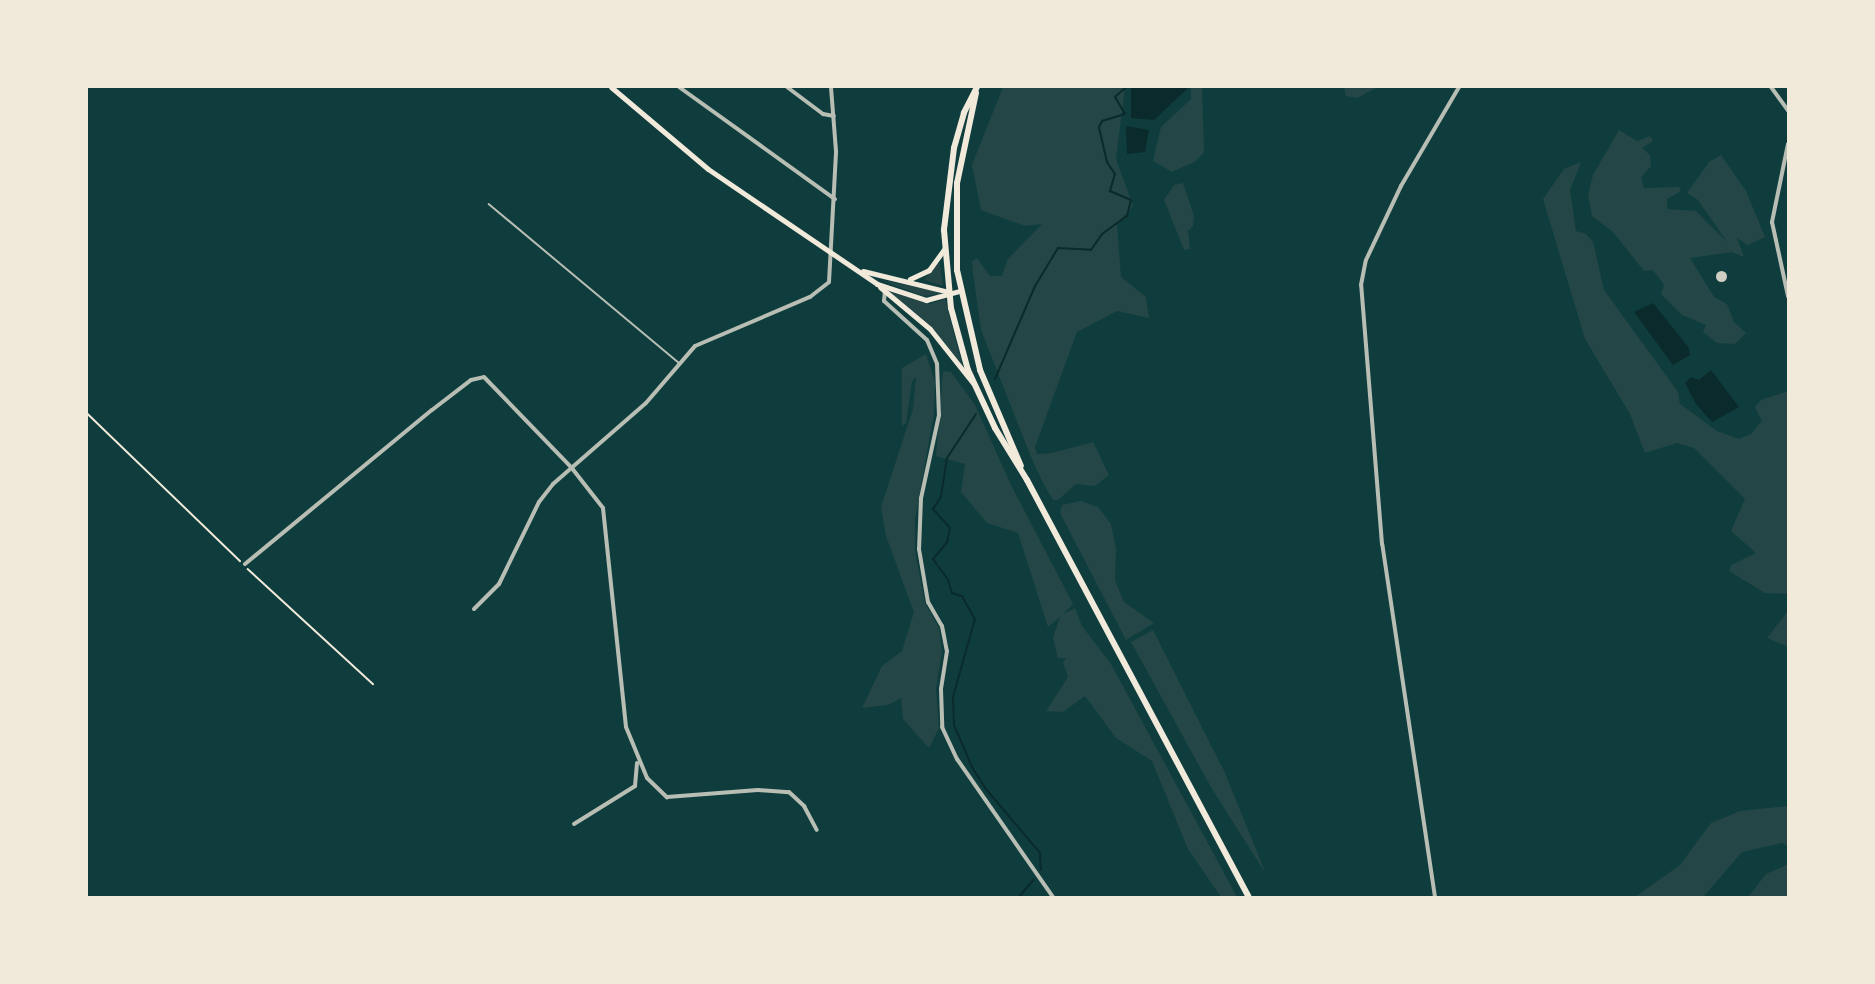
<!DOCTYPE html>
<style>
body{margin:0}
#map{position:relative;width:1875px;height:984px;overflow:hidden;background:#0f3d3e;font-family:Cabin,sans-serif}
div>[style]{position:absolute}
.green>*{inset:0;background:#244646}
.water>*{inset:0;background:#0a2a2b}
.stream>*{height:2px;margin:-1px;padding:0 1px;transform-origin:1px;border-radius:1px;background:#0a2a2b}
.building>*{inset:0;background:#cfcfc3}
.round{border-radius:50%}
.path>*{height:1.5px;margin:-0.75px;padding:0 0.75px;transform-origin:0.75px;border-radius:0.75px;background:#f1e9da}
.service>*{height:1.5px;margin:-0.75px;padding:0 0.75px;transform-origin:0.75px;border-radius:0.75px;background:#b8beb3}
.minor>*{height:4px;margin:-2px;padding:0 2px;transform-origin:2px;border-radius:2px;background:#b8beb3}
.secondary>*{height:5px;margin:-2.5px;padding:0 2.5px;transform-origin:2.5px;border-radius:2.5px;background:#f1e9da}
.trunk>*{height:6px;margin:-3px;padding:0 3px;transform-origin:3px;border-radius:3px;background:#f1e9da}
span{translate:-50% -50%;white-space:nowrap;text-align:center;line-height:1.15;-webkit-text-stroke:5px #f1e9da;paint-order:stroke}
.frame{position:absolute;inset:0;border:88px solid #f1e9da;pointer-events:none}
</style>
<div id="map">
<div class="green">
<i style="clip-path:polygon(1003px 87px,1125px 87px,1116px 159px,1133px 206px,1117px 224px,1121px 277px,1146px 297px,1149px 318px,1117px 311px,1077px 332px,1035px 447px,1037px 454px,1052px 453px,1093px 442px,1109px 475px,1095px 486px,1076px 484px,1058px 500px,1053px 500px,1044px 485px,1031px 457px,981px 330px,973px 273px,972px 261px,977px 258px,990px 276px,1002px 276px,1008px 259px,1042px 224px,1025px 226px,981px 210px,972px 165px)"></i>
<i style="clip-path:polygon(1191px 87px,1202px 87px,1204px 152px,1196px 161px,1172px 172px,1153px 161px,1161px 127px,1191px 99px)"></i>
<i style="clip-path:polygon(1344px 87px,1378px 87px,1357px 98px,1346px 96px)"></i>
<i style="clip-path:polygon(1619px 130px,1637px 141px,1650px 136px,1653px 141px,1642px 148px,1650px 155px,1651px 166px,1641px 177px,1644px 188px,1679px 187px,1681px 191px,1667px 199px,1667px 209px,1696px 211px,1727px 242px,1698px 200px,1687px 193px,1709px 162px,1721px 155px,1746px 191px,1765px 237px,1748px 245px,1737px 238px,1744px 257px,1732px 252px,1690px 258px,1714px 297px,1727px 304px,1734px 322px,1746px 333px,1735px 344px,1717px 343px,1703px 332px,1706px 325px,1682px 315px,1661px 294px,1664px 285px,1658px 276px,1652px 270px,1644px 271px,1613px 232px,1592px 216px,1588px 195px,1593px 175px)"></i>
<i style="clip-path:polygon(1581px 162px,1570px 190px,1576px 231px,1586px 234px,1593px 242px,1604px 290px,1678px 392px,1680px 404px,1717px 431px,1739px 439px,1751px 434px,1762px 421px,1755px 407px,1761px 400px,1788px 391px,1788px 594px,1765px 593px,1729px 571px,1731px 565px,1756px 553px,1731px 531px,1745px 499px,1694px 448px,1677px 443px,1645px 453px,1630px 414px,1585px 339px,1543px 199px,1564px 169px)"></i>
<i style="clip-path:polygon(1183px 183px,1194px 216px,1193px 226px,1188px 231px,1190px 249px,1184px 250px,1164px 200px,1174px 185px)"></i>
<i style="clip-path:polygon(937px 264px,940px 264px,943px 286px,924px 280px)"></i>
<i style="clip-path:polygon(880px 280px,940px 292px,940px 294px,923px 296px)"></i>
<i style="clip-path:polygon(887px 291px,929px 304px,945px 299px,963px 368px,931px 326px)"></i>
<i style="clip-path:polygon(926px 354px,935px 382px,934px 414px,915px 519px,915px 551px,925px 603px,939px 628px,942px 652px,936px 689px,939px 728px,929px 748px,903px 719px,901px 698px,888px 705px,862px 708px,882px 666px,902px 651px,914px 612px,886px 536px,881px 507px,913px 409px,916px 377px,912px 381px,906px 423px,902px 426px,902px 368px)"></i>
<i style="clip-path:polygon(943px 371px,951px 372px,975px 405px,1011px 485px,1073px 604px,1063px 614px,1075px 608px,1082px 626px,1111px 664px,1237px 897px,1221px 897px,1188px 849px,1152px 761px,1116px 738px,1085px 696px,1063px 712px,1046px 711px,1068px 677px,1063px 663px,1066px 658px,1058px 658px,1053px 638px,1060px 617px,1048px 627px,1018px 533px,987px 523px,961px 492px,965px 464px,936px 456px)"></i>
<i style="clip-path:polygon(1081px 501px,1098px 507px,1111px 524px,1116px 549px,1115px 580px,1124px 602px,1154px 623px,1126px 640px,1060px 513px,1062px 505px)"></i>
<i style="clip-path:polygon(1788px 611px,1788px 647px,1767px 638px)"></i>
<i style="clip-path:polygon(1153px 630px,1225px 773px,1266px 874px,1212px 789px,1131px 642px)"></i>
<i style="clip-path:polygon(1788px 806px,1788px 846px,1782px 843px,1742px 852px,1703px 897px,1635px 897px,1680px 865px,1711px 823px,1740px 811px)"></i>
<i style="clip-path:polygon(1788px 864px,1788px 897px,1748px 897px,1766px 874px)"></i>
</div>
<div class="water">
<i style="clip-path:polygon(1131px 87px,1189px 87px,1154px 120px,1131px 118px)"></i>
<i style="clip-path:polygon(1126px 126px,1149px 130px,1145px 152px,1127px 154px)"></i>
<i style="clip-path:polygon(1653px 303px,1689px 348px,1690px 355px,1673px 365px,1634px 312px)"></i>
<i style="clip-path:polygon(1711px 370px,1739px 407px,1712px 422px,1696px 404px,1685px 383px,1691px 377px,1699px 380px)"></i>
</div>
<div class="stream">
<i style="left:995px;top:379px;width:101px;rotate:-66.7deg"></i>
<i style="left:1035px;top:286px;width:44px;rotate:-58.8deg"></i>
<i style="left:1058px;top:248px;width:33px;rotate:3deg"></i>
<i style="left:1091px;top:250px;width:19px;rotate:-55deg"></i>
<i style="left:1102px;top:234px;width:31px;rotate:-36deg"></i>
<i style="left:1127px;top:216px;width:16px;rotate:-76deg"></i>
<i style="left:1131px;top:200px;width:23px;rotate:-157deg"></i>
<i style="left:1110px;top:191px;width:18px;rotate:-74deg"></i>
<i style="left:1115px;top:174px;width:14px;rotate:-124deg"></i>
<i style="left:1107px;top:162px;width:36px;rotate:-103deg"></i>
<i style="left:1099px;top:127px;width:7px;rotate:-63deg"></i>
<i style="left:1102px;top:121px;width:24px;rotate:-17deg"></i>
<i style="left:1125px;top:114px;width:20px;rotate:-120deg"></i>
<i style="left:1115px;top:97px;width:15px;rotate:-42deg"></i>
<i style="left:976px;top:414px;width:53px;rotate:123.4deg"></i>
<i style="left:947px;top:458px;width:39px;rotate:99deg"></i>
<i style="left:941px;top:497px;width:14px;rotate:124deg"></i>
<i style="left:933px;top:509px;width:25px;rotate:48deg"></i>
<i style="left:950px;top:528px;width:14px;rotate:102deg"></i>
<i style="left:947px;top:542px;width:22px;rotate:129deg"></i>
<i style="left:933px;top:559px;width:26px;rotate:54deg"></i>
<i style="left:948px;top:580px;width:14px;rotate:73deg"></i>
<i style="left:952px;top:593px;width:10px;rotate:17deg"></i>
<i style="left:962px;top:596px;width:26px;rotate:61deg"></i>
<i style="left:975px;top:619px;width:81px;rotate:105.8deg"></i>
<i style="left:953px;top:697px;width:28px;rotate:88deg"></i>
<i style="left:954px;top:725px;width:46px;rotate:66.8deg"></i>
<i style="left:972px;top:767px;width:26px;rotate:58deg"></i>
<i style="left:986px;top:789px;width:84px;rotate:49.8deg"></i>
<i style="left:1040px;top:853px;width:17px;rotate:87deg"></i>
<i style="left:1019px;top:897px;width:23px;rotate:-50deg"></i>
</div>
<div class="building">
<i class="round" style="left:1715.5px;top:270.5px;width:11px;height:11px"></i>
</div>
<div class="path">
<i style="left:87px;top:413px;width:213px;rotate:44deg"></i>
<i style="left:248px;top:569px;width:170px;rotate:42.6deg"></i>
</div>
<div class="service">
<i style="left:489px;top:204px;width:248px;rotate:39.9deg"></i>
</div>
<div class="minor">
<i style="left:679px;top:87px;width:192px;rotate:35.7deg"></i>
<i style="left:787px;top:87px;width:45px;rotate:36.9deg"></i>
<i style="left:823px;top:114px;width:11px;rotate:10deg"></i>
<i style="left:1771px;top:87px;width:29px;rotate:54deg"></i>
<i style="left:1788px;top:144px;width:80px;rotate:101.6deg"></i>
<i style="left:1772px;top:222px;width:76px;rotate:77.8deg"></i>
<i style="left:885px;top:291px;width:10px;rotate:96deg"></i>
<i style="left:884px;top:301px;width:58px;rotate:42.2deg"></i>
<i style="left:927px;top:340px;width:26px;rotate:67deg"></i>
<i style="left:937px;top:364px;width:51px;rotate:87.8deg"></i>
<i style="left:939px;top:415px;width:85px;rotate:102.2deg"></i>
<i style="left:921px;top:498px;width:51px;rotate:92.2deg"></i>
<i style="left:919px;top:549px;width:54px;rotate:80.4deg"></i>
<i style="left:928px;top:602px;width:28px;rotate:60deg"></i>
<i style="left:942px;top:626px;width:25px;rotate:79deg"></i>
<i style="left:947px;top:651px;width:38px;rotate:99deg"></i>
<i style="left:941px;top:689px;width:38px;rotate:88deg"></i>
<i style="left:942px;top:727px;width:35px;rotate:65deg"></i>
<i style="left:957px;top:759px;width:168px;rotate:55.2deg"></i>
<i style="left:245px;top:564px;width:242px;rotate:-39.5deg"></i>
<i style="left:432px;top:410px;width:49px;rotate:-37.6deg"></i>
<i style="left:471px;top:380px;width:13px;rotate:-13deg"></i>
<i style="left:484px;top:377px;width:125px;rotate:46deg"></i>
<i style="left:571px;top:467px;width:52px;rotate:52deg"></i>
<i style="left:603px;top:508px;width:220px;rotate:84deg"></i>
<i style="left:626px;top:727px;width:55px;rotate:67.6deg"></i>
<i style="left:647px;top:778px;width:28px;rotate:44deg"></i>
<i style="left:667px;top:797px;width:91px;rotate:-4.4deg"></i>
<i style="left:758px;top:790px;width:31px;rotate:4deg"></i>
<i style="left:789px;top:792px;width:21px;rotate:43deg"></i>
<i style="left:804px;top:806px;width:27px;rotate:62deg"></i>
<i style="left:474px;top:609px;width:35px;rotate:-45deg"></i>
<i style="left:499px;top:584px;width:91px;rotate:-64deg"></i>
<i style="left:539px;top:502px;width:23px;rotate:-52deg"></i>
<i style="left:553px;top:484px;width:123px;rotate:-41.1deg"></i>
<i style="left:646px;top:403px;width:75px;rotate:-49.3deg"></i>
<i style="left:695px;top:346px;width:125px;rotate:-23.1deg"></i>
<i style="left:810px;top:297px;width:24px;rotate:-38deg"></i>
<i style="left:829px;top:282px;width:131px;rotate:-86.9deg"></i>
<i style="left:836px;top:151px;width:64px;rotate:-94.5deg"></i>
<i style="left:574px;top:824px;width:72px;rotate:-31.9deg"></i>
<i style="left:635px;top:786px;width:23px;rotate:-85deg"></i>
<i style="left:1435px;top:897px;width:357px;rotate:-98.5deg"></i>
<i style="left:1382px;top:544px;width:260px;rotate:-94.6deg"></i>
<i style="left:1361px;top:285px;width:25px;rotate:-79deg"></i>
<i style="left:1366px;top:260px;width:82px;rotate:-64.7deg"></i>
<i style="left:1401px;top:186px;width:115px;rotate:-59.6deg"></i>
</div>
<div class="secondary">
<i style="left:611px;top:87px;width:127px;rotate:40.2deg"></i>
<i style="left:708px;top:169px;width:204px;rotate:34.2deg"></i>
<i style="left:877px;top:284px;width:52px;rotate:18.1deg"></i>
<i style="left:926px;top:300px;width:35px;rotate:-15deg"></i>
<i style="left:863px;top:271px;width:89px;rotate:13.7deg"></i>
<i style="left:910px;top:279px;width:21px;rotate:-25deg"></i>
<i style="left:929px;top:270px;width:26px;rotate:-54deg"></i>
<i style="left:880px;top:287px;width:65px;rotate:40deg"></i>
<i style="left:930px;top:329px;width:69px;rotate:51.5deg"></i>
</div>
<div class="trunk">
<i style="left:977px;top:87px;width:29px;rotate:117deg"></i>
<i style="left:964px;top:113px;width:36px;rotate:106deg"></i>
<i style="left:954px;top:148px;width:83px;rotate:97deg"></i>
<i style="left:944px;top:230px;width:78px;rotate:84.9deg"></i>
<i style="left:951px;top:308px;width:64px;rotate:74.7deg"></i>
<i style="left:968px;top:370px;width:64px;rotate:65deg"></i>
<i style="left:995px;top:428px;width:61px;rotate:58.4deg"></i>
<i style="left:1027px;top:480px;width:472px;rotate:62deg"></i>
<i style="left:976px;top:93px;width:92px;rotate:101.9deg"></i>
<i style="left:957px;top:183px;width:87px;rotate:90deg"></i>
<i style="left:957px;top:270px;width:103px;rotate:77deg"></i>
<i style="left:980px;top:370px;width:104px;rotate:66.9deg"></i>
</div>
<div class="frame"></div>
</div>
